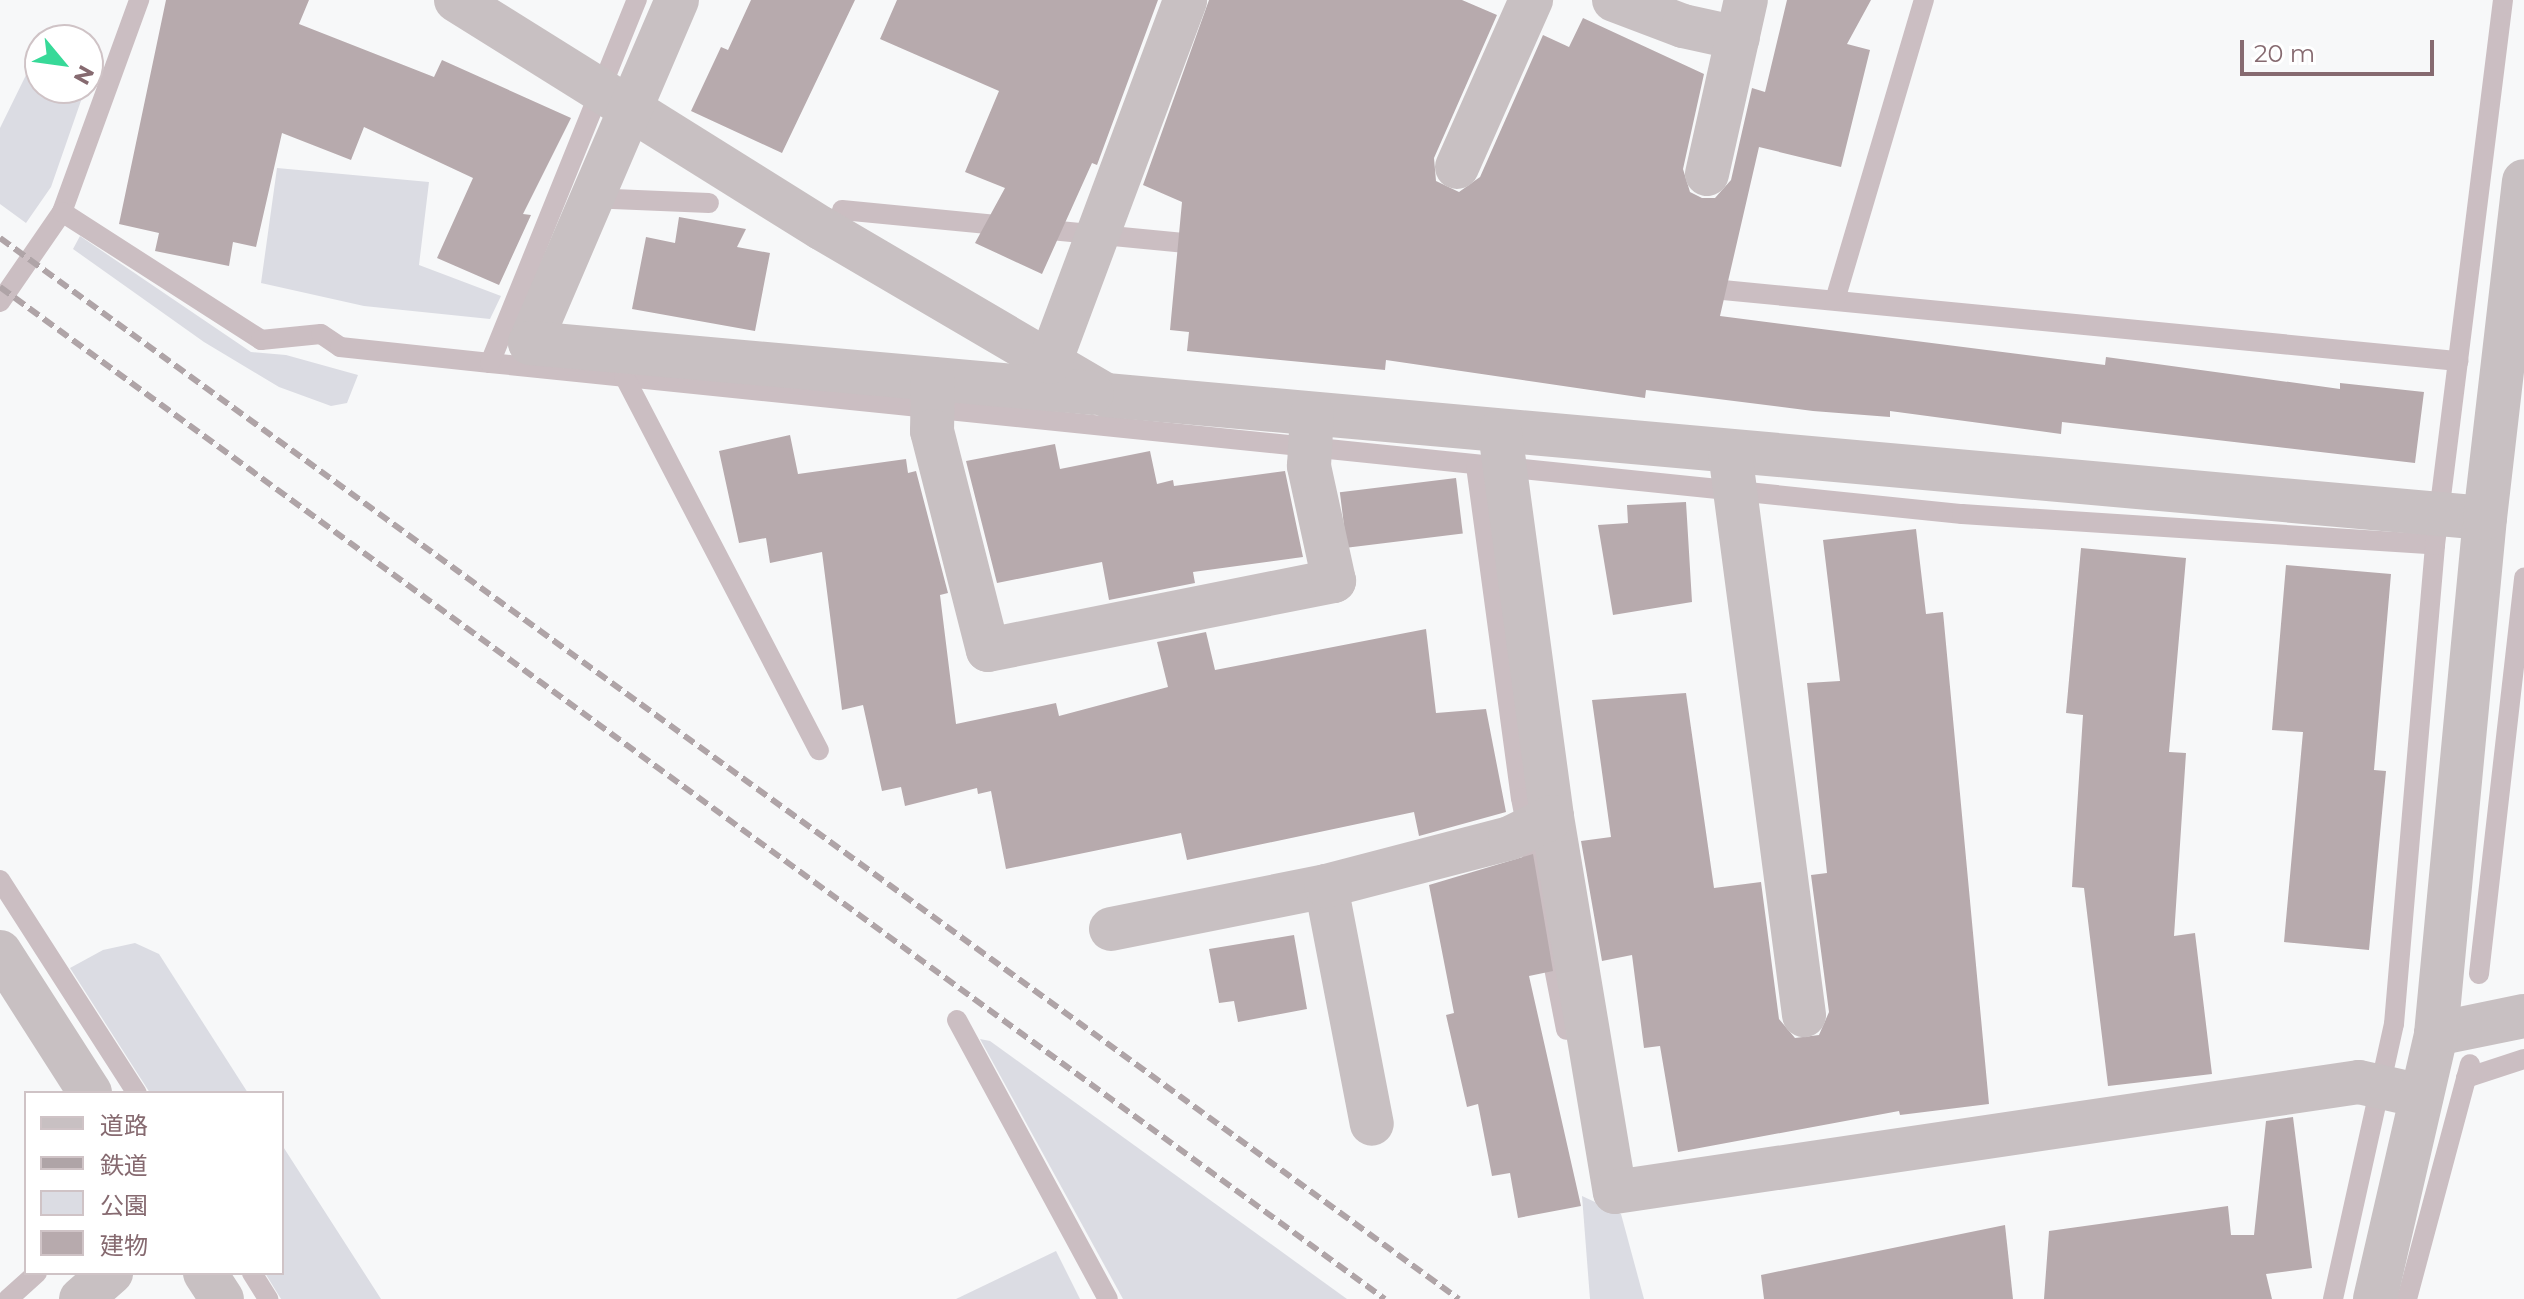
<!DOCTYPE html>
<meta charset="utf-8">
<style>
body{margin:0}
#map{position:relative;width:2524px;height:1299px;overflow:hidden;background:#f7f8f9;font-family:Montserrat,"Noto Sans JP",sans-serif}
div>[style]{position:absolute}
.green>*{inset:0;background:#dbdce3}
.stream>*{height:20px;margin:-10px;padding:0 10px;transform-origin:10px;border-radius:10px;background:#cbbec2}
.building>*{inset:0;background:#b7aaad;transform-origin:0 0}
.minor>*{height:44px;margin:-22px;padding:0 22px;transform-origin:22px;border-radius:22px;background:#c8c0c2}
.rail>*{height:6px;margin-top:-3px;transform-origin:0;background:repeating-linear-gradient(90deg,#afa4a7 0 12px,transparent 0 18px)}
span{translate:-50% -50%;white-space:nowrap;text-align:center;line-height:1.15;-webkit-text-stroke:8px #fff;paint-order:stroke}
.legend{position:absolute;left:24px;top:1091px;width:260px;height:184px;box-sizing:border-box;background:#fff;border:2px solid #cfc3c6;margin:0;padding:10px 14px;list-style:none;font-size:24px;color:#866a70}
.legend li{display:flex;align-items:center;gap:16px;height:40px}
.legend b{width:40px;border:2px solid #cfc3c6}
.north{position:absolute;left:24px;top:24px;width:80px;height:80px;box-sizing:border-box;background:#fff;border:2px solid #cfc3c6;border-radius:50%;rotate:119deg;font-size:22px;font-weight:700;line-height:32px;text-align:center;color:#866a70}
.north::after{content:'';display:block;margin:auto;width:28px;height:36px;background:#37d998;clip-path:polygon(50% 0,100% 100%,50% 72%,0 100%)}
.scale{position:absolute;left:2240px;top:40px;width:194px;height:36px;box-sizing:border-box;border:4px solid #866a70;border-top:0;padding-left:10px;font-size:24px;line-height:28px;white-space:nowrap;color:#866a70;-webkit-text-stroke:6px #fff;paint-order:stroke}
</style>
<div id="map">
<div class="green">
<i style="clip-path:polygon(27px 73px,40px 78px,40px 88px,65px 88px,83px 95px,51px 187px,26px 223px,0 204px,0 128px)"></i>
<i style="clip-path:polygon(277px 168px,429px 182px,419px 265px,501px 296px,490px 319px,364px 306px,261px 283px)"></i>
<i style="clip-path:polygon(80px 236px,251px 352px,286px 355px,358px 375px,347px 403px,331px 406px,279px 387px,204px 342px,73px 249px)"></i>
<i style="clip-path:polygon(135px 943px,159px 954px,248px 1093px,150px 1093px,70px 968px,103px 950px)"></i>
<i style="clip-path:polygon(980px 1039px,990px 1041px,1347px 1299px,1123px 1299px)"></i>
<i style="clip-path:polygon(282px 1145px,381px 1299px,281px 1299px,265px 1273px,282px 1273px)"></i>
<i style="clip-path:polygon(1582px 1196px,1621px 1214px,1644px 1299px,1590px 1299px)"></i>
<i style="clip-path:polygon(1056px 1251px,1080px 1299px,956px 1299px)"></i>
</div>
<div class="stream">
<i style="left:589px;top:198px;width:120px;rotate:2.4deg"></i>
<i style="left:842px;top:210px;width:364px;rotate:5.5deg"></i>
<i style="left:62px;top:212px;width:226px;rotate:-70deg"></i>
<i style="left:1702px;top:288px;width:760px;rotate:5.52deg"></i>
<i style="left:1835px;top:300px;width:313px;rotate:-73.5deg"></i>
<i style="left:0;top:302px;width:109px;rotate:-55.4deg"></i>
<i style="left:62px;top:212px;width:237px;rotate:32.7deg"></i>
<i style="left:261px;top:340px;width:60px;rotate:-5.7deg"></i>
<i style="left:321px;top:334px;width:23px;rotate:34deg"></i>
<i style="left:340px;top:347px;width:151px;rotate:6.1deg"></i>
<i style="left:490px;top:363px;width:1480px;rotate:5.86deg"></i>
<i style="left:1962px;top:514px;width:474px;rotate:3.7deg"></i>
<i style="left:490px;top:363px;width:392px;rotate:-68deg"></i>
<i style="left:624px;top:376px;width:422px;rotate:62.5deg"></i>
<i style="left:1476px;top:466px;width:335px;rotate:82.3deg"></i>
<i style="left:1521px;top:798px;width:236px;rotate:79deg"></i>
<i style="left:0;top:880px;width:253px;rotate:57.3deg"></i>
<i style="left:2479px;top:974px;width:399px;rotate:-83.5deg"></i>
<i style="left:957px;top:1020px;width:317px;rotate:61.6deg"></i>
<i style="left:2466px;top:1078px;width:61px;rotate:-18.1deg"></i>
<i style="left:252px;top:1273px;width:31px;rotate:58deg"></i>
<i style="left:8px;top:1299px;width:39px;rotate:-42deg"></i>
<i style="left:2333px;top:1299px;width:282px;rotate:-77.5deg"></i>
<i style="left:2394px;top:1024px;width:481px;rotate:-85.1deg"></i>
<i style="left:2435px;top:545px;width:549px;rotate:-82.89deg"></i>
<i style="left:2407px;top:1299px;width:243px;rotate:-75deg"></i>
</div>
<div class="building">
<i style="clip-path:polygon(166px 0,309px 0,299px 24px,434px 77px,442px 60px,571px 118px,523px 214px,531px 215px,499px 285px,437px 258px,473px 178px,364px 127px,351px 160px,282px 133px,256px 247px,233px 242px,229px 266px,155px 251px,159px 233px,119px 224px)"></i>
<i style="clip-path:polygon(751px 0,855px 0,782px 153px,691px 111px,721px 47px,728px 50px)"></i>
<i style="clip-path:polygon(897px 0,1158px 0,1097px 165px,1092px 163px,1042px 274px,975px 243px,1005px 188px,965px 172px,999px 91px,880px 39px)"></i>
<i style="clip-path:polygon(1209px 0,1462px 0,1497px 15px,1434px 158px,1436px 181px,1459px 192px,1480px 177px,1543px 35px,1569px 47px,1583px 18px,1704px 74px,1683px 169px,1690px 192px,1702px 198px,1715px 198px,1731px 180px,1752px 88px,1765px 92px,1787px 0,1871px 0,1847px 44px,1870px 50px,1841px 167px,1759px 147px,1720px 316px,2105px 365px,2106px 357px,2340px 389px,2340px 383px,2424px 392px,2415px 463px,2062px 422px,2061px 434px,1890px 411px,1890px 417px,1813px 411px,1646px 390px,1645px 398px,1386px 360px,1385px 370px,1187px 351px,1189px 332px,1170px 330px,1182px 202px,1143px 185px)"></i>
<i style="clip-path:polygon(679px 217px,746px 229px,737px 247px,770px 253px,755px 331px,632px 309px,646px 237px,675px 243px)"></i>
<i style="clip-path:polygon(790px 435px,798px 474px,906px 459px,908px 473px,916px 471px,948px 593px,940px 595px,956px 724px,1056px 703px,1059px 716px,1168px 687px,1157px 642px,1206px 632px,1215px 670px,1426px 629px,1436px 713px,1486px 709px,1506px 812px,1419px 836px,1414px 812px,1187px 860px,1181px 833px,1006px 869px,991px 791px,978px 794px,977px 788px,905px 806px,901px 787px,882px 791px,863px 705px,842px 710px,822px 552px,770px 563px,766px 538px,739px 543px,719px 451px)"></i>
<i style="clip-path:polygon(1055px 444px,1060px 469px,1150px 451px,1157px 484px,1173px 480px,1174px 486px,1285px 471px,1303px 557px,1193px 572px,1195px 583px,1109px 600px,1102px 562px,997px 583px,966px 461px)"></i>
<i style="left:1456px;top:478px;width:56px;height:117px;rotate:83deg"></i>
<i style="clip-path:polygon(1686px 502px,1692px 602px,1613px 615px,1598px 525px,1628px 523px,1627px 505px)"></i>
<i style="clip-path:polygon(1916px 529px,1926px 614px,1943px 612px,1989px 1104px,1900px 1115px,1899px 1111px,1678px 1152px,1660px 1046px,1644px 1048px,1632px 955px,1602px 961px,1581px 841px,1611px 837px,1592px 700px,1686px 693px,1714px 888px,1761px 882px,1779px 1019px,1795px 1038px,1819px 1035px,1829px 1012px,1811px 875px,1827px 873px,1807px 683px,1840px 681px,1823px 540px)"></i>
<i style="clip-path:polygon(2081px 548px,2186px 558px,2169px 752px,2186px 753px,2174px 936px,2195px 933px,2212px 1074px,2108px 1086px,2084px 888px,2072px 887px,2083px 715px,2066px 713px)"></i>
<i style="clip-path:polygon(2286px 565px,2391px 574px,2374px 770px,2386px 771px,2369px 950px,2284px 942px,2303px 732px,2272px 730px)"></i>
<i style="clip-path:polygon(1533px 854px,1553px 971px,1529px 976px,1581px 1206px,1518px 1218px,1510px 1173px,1492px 1176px,1478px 1104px,1467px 1107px,1446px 1015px,1454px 1013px,1429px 885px)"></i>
<i style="clip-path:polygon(1294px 935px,1307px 1009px,1238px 1022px,1234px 1001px,1219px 1003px,1209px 949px)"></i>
<i style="clip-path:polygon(2293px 1117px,2312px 1268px,2266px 1274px,2272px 1299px,2044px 1299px,2049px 1231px,2228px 1206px,2231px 1235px,2254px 1235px,2266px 1121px)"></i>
<i style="clip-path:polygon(2005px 1225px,2013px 1299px,1764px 1299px,1761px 1275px)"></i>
</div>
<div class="minor">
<i style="left:456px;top:0;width:430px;rotate:32deg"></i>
<i style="left:821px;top:228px;width:330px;rotate:30.4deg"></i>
<i style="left:1106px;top:395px;width:1384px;rotate:5.1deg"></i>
<i style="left:677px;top:0;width:373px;rotate:113.2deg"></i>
<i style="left:530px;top:343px;width:564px;rotate:5.08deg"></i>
<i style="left:1614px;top:0;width:74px;rotate:20.6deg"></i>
<i style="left:1683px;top:26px;width:56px;rotate:12.3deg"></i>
<i style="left:1457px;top:167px;width:183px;rotate:-66.1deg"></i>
<i style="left:1707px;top:174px;width:178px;rotate:-77.4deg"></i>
<i style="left:1050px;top:362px;width:386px;rotate:-69.5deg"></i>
<i style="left:933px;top:379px;width:52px;rotate:91.1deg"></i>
<i style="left:932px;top:431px;width:226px;rotate:75.7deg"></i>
<i style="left:988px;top:650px;width:353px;rotate:-11.3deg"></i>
<i style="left:1334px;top:581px;width:118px;rotate:-102.3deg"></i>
<i style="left:1309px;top:466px;width:52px;rotate:-86.7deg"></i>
<i style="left:1500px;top:432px;width:388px;rotate:82.3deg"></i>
<i style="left:1552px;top:817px;width:380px;rotate:80.5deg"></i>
<i style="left:1615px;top:1192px;width:752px;rotate:-8.41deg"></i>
<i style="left:2359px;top:1082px;width:64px;rotate:12.7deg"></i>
<i style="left:1730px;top:452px;width:568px;rotate:82.51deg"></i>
<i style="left:1326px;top:886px;width:242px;rotate:79.1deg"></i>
<i style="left:1111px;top:929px;width:219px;rotate:-11.3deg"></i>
<i style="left:1326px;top:886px;width:190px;rotate:-14.6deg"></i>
<i style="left:1510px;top:838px;width:47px;rotate:-26.6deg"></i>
<i style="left:0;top:952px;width:167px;rotate:57.4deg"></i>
<i style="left:2436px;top:1034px;width:90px;rotate:-11.6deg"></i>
<i style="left:205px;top:1273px;width:31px;rotate:57deg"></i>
<i style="left:81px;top:1299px;width:40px;rotate:-41deg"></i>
<i style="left:2375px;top:1299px;width:272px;rotate:-77deg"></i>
<i style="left:2436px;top:1034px;width:518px;rotate:-84.58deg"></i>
<i style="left:2485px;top:518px;width:339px;rotate:-83.4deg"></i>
</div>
<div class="rail">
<i style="left:0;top:238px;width:1804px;rotate:36.03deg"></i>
<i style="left:0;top:287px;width:1715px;rotate:36.16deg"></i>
</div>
<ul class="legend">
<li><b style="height:10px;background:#c8c0c2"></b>道路</li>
<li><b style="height:10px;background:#afa4a7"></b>鉄道</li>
<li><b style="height:22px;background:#dbdce3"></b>公園</li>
<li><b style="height:22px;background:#b7aaad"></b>建物</li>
</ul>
<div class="north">N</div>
<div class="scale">20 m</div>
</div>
